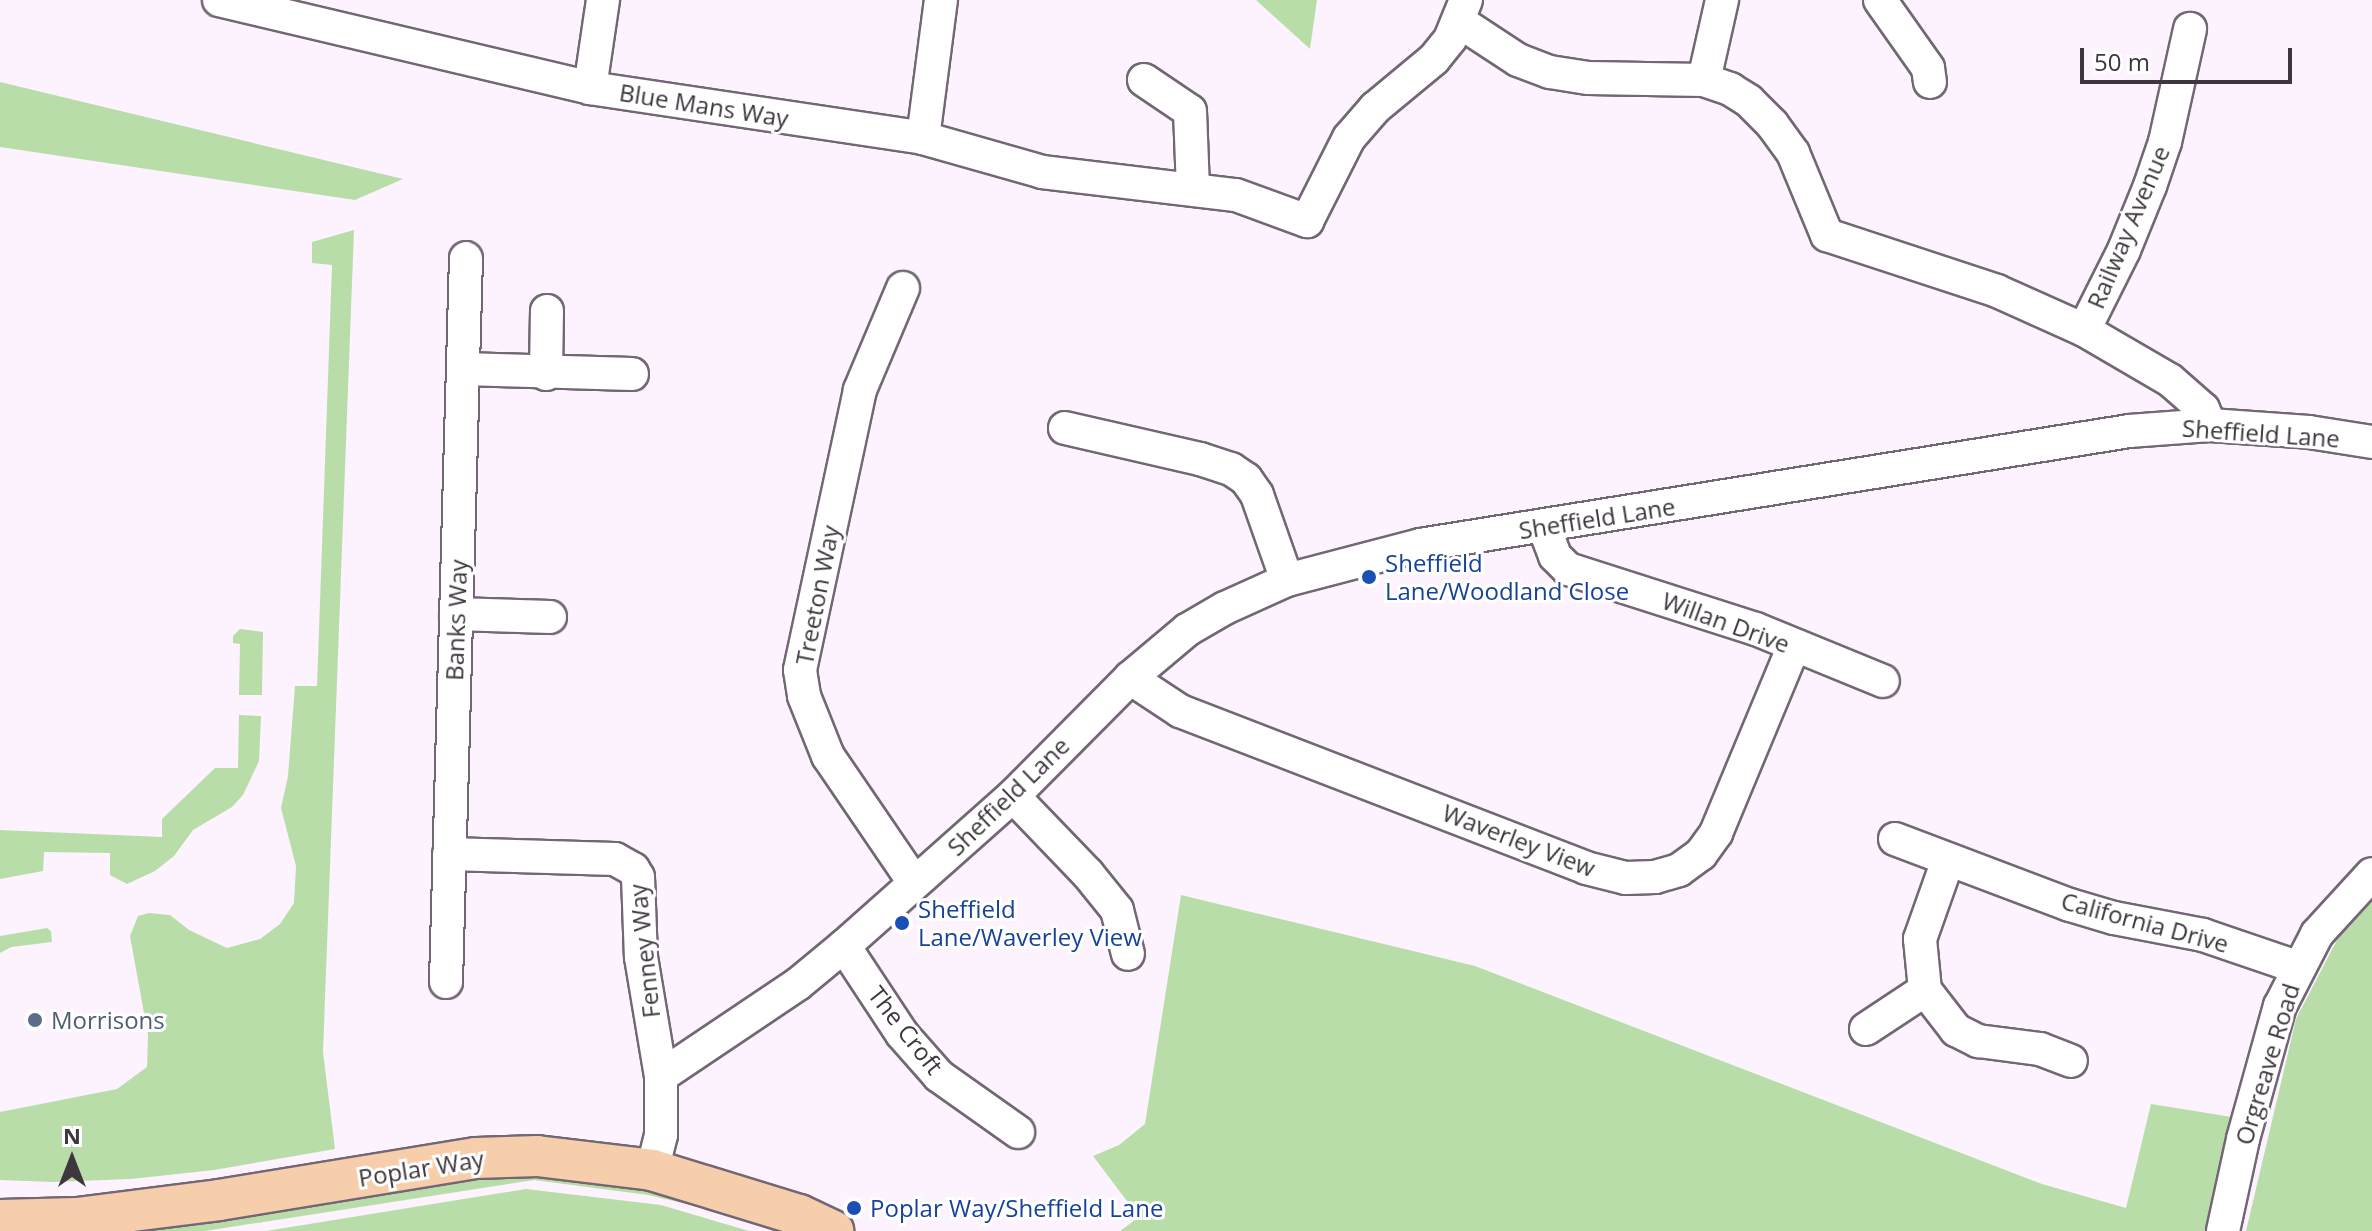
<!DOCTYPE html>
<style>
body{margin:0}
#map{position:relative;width:2372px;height:1231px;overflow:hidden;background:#fdf3fe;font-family:"Open Sans",sans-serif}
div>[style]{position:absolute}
.green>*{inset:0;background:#b9dda9}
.roads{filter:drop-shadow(2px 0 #736675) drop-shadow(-2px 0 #736675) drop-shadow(0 2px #736675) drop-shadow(0 -2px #736675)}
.minor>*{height:32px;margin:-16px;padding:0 16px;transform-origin:16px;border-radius:16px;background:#fff}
.major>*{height:40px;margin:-20px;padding:0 20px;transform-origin:20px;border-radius:20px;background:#f6ceab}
.dots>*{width:22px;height:22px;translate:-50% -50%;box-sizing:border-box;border:4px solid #fff;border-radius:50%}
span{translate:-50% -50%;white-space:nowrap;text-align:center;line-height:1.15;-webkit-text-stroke:6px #fff;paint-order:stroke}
.street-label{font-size:24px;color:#3d363e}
.transit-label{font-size:24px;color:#164399}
.left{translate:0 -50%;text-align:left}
.service-label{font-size:24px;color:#4e5e75}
.north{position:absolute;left:32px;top:1119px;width:80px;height:80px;-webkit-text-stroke:6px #fff;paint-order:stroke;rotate:0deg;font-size:22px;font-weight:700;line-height:32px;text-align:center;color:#3d363e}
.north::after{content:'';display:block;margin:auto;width:28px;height:36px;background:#3d363e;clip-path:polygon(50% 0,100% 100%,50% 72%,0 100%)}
.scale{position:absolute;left:2080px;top:48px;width:212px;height:36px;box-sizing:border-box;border:4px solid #3d363e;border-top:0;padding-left:10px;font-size:24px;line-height:28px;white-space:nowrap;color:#3d363e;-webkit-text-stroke:6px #fff;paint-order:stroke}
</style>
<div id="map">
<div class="green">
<i style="clip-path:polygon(1256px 0,1317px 0,1310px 49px)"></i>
<i style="clip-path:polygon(0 82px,403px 179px,355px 200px,0 147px)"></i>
<i style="clip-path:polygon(354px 230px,323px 1052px,335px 1149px,214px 1170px,131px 1179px,52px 1182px,0 1180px,0 1112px,117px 1089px,147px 1067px,148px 1035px,130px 936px,138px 916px,149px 913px,170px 915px,189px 930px,227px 948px,260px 939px,280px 924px,294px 903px,296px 866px,281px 808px,288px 776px,295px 686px,317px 686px,332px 265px,312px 263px,312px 242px)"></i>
<i style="clip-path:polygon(240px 629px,263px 632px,262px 695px,239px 695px,240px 644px,233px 643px,233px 636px)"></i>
<i style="clip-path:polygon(239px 715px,261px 716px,259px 761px,243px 795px,232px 807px,193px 830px,174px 856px,155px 871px,127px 884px,110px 875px,110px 853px,44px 852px,43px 871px,0 879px,0 830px,162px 837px,162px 819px,215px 768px,238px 768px)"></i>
<i style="clip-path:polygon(1181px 895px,1475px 966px,2042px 1184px,2126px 1208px,2151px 1104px,2232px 1117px,2210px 1231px,1120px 1231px,1139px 1217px,1093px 1156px,1119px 1145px,1145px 1124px)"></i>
<i style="clip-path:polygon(2372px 902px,2372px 1231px,2246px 1231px,2296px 1019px,2338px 938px)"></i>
<i style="clip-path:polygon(47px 928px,51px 931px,52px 942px,11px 947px,0 953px,0 936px)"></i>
<i style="clip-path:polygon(530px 1174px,655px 1188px,795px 1231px,773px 1231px,721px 1212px,648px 1195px,534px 1180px,205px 1231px,145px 1231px,241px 1218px,457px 1177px)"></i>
<i style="clip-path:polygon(526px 1189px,661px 1205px,749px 1231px,266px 1231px)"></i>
</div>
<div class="roads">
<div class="minor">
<i style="left:219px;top:0;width:381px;rotate:13.3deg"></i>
<i style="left:590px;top:88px;width:337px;rotate:8.5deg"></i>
<i style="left:923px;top:138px;width:124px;rotate:15.9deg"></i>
<i style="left:1042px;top:172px;width:195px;rotate:6.8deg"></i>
<i style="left:1236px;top:195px;width:76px;rotate:20.1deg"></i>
<i style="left:1307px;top:221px;width:93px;rotate:-63.2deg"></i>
<i style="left:1349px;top:138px;width:40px;rotate:-49deg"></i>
<i style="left:1375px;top:108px;width:77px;rotate:-39.7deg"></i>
<i style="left:1434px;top:59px;width:26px;rotate:-51deg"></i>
<i style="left:1450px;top:39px;width:42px;rotate:-67.7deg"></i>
<i style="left:1880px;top:0;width:83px;rotate:54.8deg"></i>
<i style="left:1928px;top:68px;width:14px;rotate:82deg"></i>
<i style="left:1460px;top:22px;width:69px;rotate:33.2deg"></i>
<i style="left:1518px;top:60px;width:34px;rotate:21deg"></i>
<i style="left:1550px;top:72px;width:39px;rotate:9deg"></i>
<i style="left:1589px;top:78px;width:115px;rotate:1deg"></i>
<i style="left:1704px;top:80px;width:28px;rotate:19deg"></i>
<i style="left:1730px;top:89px;width:22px;rotate:32deg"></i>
<i style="left:1749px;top:101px;width:33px;rotate:45deg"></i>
<i style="left:1772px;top:124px;width:36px;rotate:54deg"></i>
<i style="left:1793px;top:153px;width:89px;rotate:67.5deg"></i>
<i style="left:1827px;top:235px;width:179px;rotate:18.2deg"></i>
<i style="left:1997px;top:291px;width:95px;rotate:24.1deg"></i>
<i style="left:2084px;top:330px;width:99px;rotate:30.2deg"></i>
<i style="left:2170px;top:380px;width:44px;rotate:41.3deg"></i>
<i style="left:2203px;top:409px;width:17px;rotate:66deg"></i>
<i style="left:1144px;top:80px;width:55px;rotate:34deg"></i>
<i style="left:1190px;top:111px;width:77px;rotate:87.8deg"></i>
<i style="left:1704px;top:80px;width:82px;rotate:-77.3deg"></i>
<i style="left:590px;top:88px;width:89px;rotate:-81.6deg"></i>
<i style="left:923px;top:138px;width:139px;rotate:-82.6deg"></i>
<i style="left:903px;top:288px;width:111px;rotate:112.9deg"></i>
<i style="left:860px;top:390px;width:286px;rotate:102.1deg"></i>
<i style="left:800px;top:670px;width:26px;rotate:81deg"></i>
<i style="left:804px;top:696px;width:65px;rotate:68.2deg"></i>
<i style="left:828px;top:756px;width:153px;rotate:55.7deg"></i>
<i style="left:2084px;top:330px;width:89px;rotate:-63.4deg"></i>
<i style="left:2124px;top:250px;width:69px;rotate:-67.9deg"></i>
<i style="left:2150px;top:186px;width:46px;rotate:-71.2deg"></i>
<i style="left:2165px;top:142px;width:116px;rotate:-77.5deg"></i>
<i style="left:463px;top:369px;width:169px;rotate:1.7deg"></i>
<i style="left:546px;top:374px;width:63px;rotate:-89.1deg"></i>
<i style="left:1065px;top:428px;width:139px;rotate:12.9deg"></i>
<i style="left:1200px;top:459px;width:33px;rotate:18deg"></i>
<i style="left:1231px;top:469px;width:18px;rotate:34deg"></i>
<i style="left:1246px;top:479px;width:19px;rotate:55deg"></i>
<i style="left:1257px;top:495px;width:90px;rotate:70.6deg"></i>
<i style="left:1544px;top:527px;width:31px;rotate:69deg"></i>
<i style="left:1555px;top:556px;width:18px;rotate:45deg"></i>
<i style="left:1568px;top:569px;width:197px;rotate:17.7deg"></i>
<i style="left:1756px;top:629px;width:137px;rotate:22.3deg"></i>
<i style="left:456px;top:614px;width:94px;rotate:1.8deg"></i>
<i style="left:1130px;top:678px;width:60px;rotate:33.4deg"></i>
<i style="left:1180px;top:711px;width:435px;rotate:21.1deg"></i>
<i style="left:1586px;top:868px;width:41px;rotate:14deg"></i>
<i style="left:1626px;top:878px;width:29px;rotate:-2deg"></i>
<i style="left:1655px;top:877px;width:25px;rotate:-16deg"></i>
<i style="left:1679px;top:870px;width:27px;rotate:-36deg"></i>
<i style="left:1701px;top:854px;width:26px;rotate:-54deg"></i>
<i style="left:1716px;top:833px;width:203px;rotate:-67.4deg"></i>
<i style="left:1013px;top:796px;width:108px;rotate:46.1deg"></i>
<i style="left:1088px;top:874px;width:46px;rotate:51.1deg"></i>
<i style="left:1117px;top:910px;width:45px;rotate:76deg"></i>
<i style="left:1895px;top:839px;width:187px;rotate:20.7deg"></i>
<i style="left:2070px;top:905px;width:46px;rotate:16.5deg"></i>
<i style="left:2114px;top:918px;width:91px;rotate:10.8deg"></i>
<i style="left:2203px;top:935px;width:99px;rotate:18.8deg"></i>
<i style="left:449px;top:854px;width:166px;rotate:1.7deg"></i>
<i style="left:615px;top:859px;width:21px;rotate:29deg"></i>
<i style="left:633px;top:869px;width:9px;rotate:58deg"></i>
<i style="left:638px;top:877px;width:80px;rotate:87.9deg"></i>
<i style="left:641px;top:957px;width:121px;rotate:80.5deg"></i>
<i style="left:661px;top:1076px;width:59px;rotate:90deg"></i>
<i style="left:661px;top:1135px;width:36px;rotate:104deg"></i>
<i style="left:1948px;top:860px;width:84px;rotate:109.5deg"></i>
<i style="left:1920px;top:939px;width:51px;rotate:84.4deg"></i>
<i style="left:1925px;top:990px;width:51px;rotate:52.2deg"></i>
<i style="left:1956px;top:1030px;width:25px;rotate:27deg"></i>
<i style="left:1978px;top:1041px;width:63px;rotate:7.4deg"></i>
<i style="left:2040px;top:1049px;width:33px;rotate:21deg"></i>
<i style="left:844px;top:946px;width:105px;rotate:56.6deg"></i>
<i style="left:902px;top:1034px;width:56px;rotate:48.6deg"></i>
<i style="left:939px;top:1076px;width:97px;rotate:35.3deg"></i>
<i style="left:446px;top:982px;width:724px;rotate:-88.42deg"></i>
<i style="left:1866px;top:1029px;width:71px;rotate:-33.5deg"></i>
<i style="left:661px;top:1076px;width:165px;rotate:-33.9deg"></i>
<i style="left:798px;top:984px;width:60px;rotate:-39.6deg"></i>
<i style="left:844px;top:946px;width:226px;rotate:-41.6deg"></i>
<i style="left:1013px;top:796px;width:166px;rotate:-45.2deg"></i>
<i style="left:1130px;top:678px;width:75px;rotate:-40.1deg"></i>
<i style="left:1187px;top:630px;width:44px;rotate:-30.1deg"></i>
<i style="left:1225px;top:608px;width:68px;rotate:-24.3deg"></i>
<i style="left:1287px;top:580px;width:138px;rotate:-14.7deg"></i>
<i style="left:1420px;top:545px;width:718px;rotate:-9.13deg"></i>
<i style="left:2129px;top:431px;width:81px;rotate:-4.2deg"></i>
<i style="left:2210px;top:425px;width:99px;rotate:4deg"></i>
<i style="left:2309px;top:432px;width:64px;rotate:9deg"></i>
<i style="left:2223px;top:1231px;width:94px;rotate:-77.7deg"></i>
<i style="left:2243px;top:1139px;width:138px;rotate:-74.5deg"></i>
<i style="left:2280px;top:1006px;width:81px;rotate:-62.8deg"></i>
<i style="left:2317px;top:934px;width:81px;rotate:-47.5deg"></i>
</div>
<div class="major">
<i style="left:0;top:1220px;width:77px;rotate:-1.5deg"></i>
<i style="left:77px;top:1218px;width:143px;rotate:-7.2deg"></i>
<i style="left:219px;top:1200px;width:260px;rotate:-9.3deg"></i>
<i style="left:476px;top:1158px;width:61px;rotate:-1.9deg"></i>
<i style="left:537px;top:1156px;width:116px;rotate:6.9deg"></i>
<i style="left:652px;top:1170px;width:154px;rotate:17deg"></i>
<i style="left:799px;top:1215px;width:38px;rotate:25deg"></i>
</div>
</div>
<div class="dots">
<i style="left:1369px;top:577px;background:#1a4fb4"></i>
<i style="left:902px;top:923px;background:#1a4fb4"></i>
<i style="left:35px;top:1020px;background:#5c6f8a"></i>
<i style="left:854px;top:1208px;background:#1a4fb4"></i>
</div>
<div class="street-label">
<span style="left:704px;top:105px;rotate:9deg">Blue Mans Way</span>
<span style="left:2128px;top:227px;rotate:-67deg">Railway Avenue</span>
<span style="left:2261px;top:433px;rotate:4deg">Sheffield Lane</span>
<span style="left:1597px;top:518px;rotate:-9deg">Sheffield Lane</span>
<span style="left:817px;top:595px;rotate:-79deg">Treeton Way</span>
<span style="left:456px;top:620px;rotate:-88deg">Banks Way</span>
<span style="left:1726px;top:622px;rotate:20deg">Willan Drive</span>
<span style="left:1008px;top:796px;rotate:-44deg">Sheffield Lane</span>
<span style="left:1519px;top:840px;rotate:21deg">Waverley View</span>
<span style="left:2145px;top:922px;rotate:15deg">California Drive</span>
<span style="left:644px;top:951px;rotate:-96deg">Fenney Way</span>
<span style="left:906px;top:1030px;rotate:52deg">The Croft</span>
<span style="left:2267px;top:1064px;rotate:-73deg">Orgreave Road</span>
<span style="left:421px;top:1168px;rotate:-9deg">Poplar Way</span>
</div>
<div class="transit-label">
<span class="left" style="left:1385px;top:577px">Sheffield<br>Lane/Woodland Close</span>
<span class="left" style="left:918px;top:923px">Sheffield<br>Lane/Waverley View</span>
<span class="left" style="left:870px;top:1208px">Poplar Way/Sheffield Lane</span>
</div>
<div class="service-label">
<span class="left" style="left:51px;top:1020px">Morrisons</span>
</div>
<div class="north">N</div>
<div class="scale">50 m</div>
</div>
